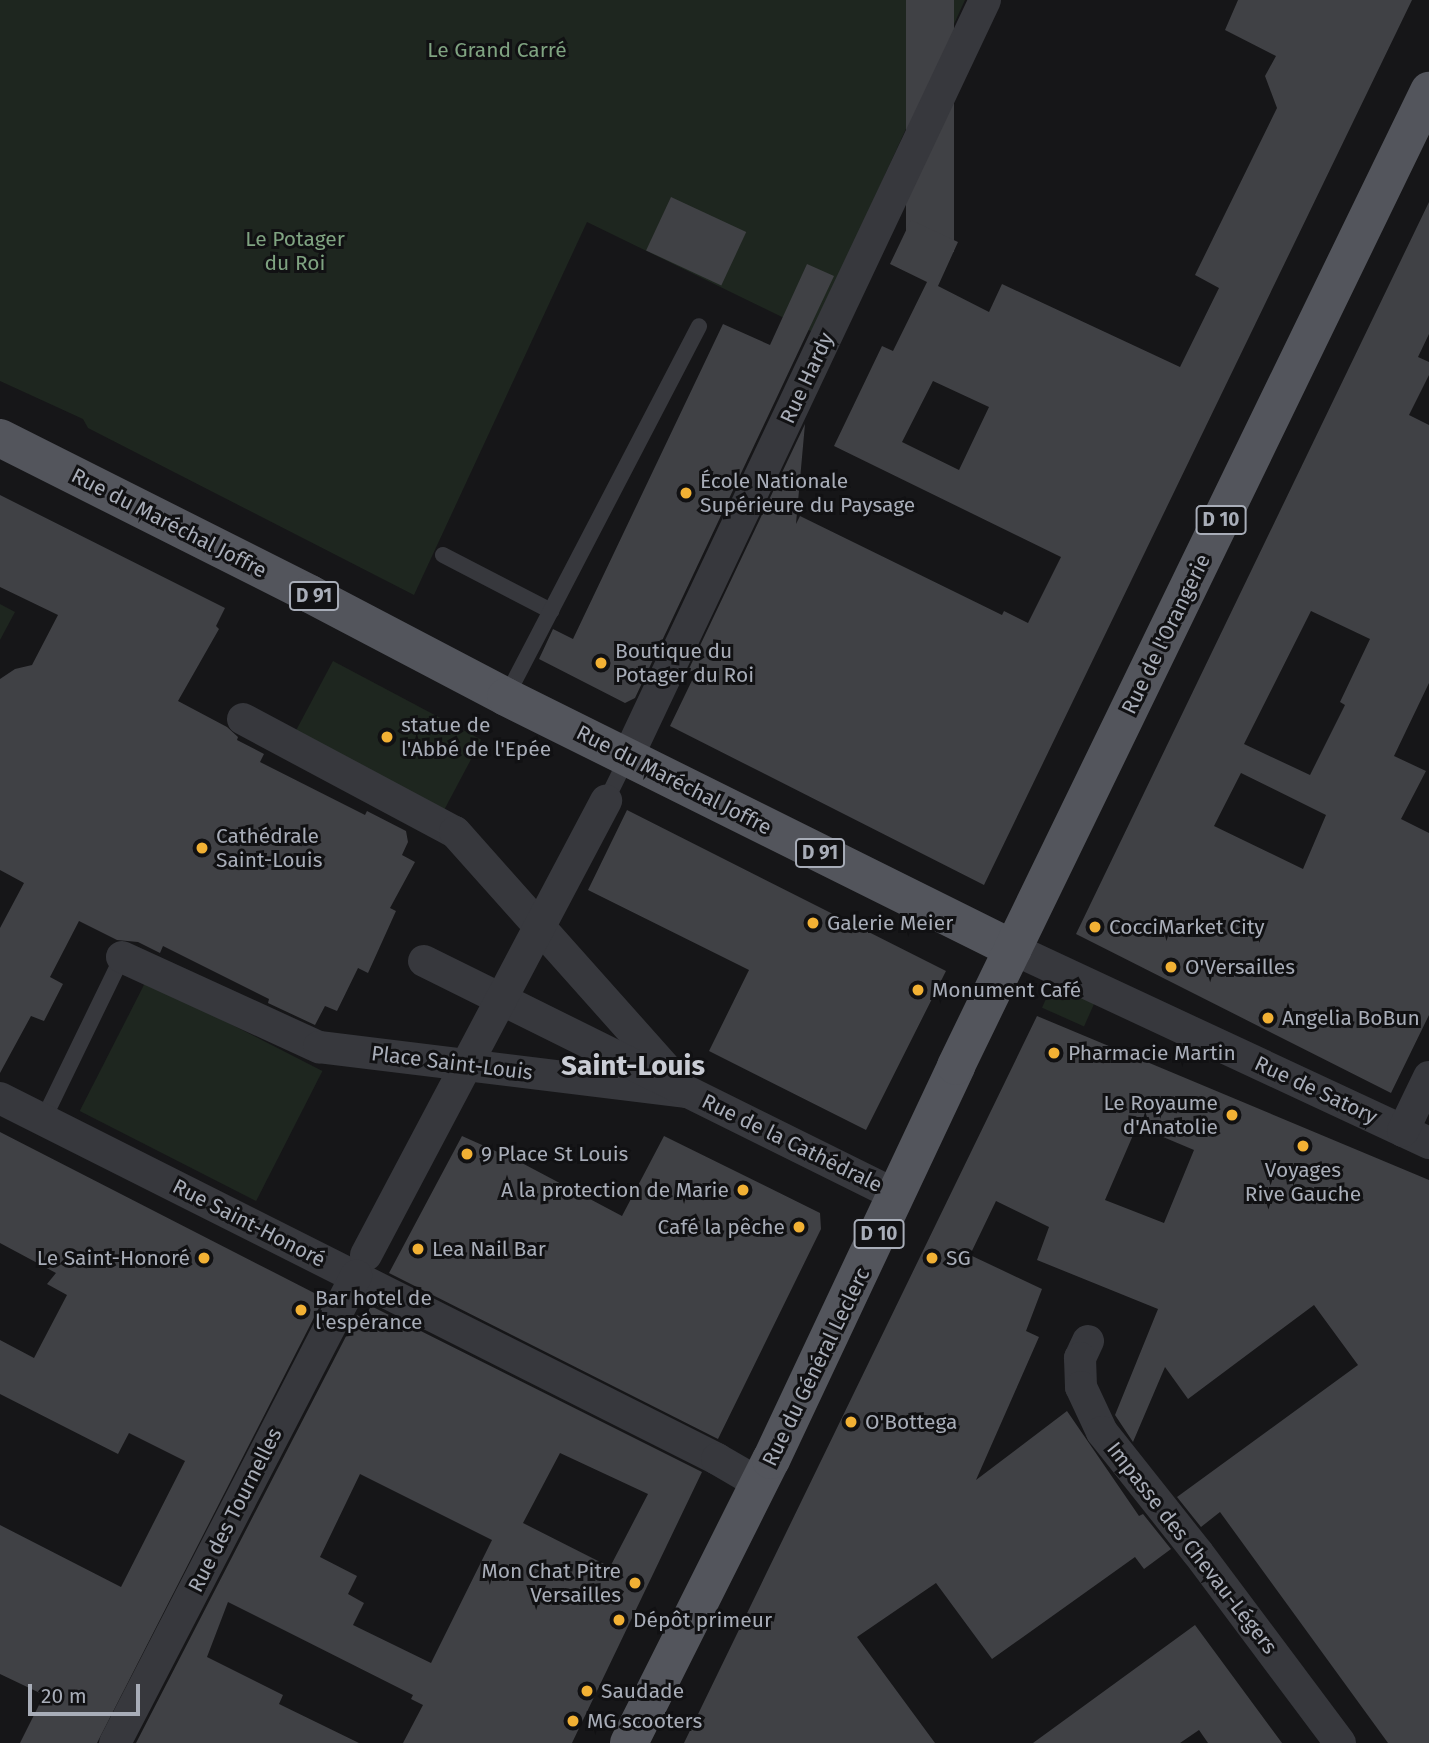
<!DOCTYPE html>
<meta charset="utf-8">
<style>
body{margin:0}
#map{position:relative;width:1429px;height:1743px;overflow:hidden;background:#161618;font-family:"Fira Sans",sans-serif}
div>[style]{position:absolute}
.green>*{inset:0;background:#1e261f;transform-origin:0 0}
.building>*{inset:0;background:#404145;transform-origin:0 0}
.lane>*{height:16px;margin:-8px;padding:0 8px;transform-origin:8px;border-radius:8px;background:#37383d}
.street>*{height:32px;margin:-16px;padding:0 16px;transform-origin:16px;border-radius:16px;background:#37383d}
.primary>*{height:38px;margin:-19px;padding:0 19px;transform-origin:19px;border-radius:19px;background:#53555c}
.dots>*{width:19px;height:19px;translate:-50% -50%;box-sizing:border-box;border:4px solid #111113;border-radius:50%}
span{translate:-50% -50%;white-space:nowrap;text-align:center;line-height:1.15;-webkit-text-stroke:6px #111113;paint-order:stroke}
.shield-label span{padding:2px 5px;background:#111113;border:2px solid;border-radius:5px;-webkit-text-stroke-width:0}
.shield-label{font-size:19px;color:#a8adb8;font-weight:700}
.park-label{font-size:21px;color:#7fa381}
.street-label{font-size:21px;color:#a8adb8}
.poi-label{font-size:21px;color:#a8adb8}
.left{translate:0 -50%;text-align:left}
.right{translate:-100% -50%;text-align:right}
.district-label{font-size:28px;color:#c9ccd4;font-weight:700}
.scale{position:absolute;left:28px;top:1684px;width:112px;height:32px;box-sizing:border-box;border:4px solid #a8adb8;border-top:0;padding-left:9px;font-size:21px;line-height:24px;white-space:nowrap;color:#a8adb8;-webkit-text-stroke:5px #111113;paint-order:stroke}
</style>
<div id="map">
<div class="green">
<i style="clip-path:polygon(0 0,965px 0,813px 332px,587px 222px,414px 595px,88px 428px,83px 419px,0 381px)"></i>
<i style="clip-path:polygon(0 604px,15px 612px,0 640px)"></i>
<i style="left:333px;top:661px;width:168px;height:81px;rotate:28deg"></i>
<i style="left:146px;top:981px;width:198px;height:146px;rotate:27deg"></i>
<i style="left:1053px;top:983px;width:46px;height:27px;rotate:24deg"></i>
</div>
<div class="building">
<i style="left:906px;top:0;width:48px;height:252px"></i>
<i style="clip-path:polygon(evenodd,1238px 0,1412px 0,984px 885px,670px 726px,698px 668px,687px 673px,805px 424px,796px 524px,800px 516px,1002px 615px,1004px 611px,1028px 623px,1061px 557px,834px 446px,882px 346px,893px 351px,927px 282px,890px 264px,911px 220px,958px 242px,938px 286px,989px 312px,1002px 284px,1180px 367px,1219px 288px,1195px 275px,1277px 108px,1265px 76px,1276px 56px,1225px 30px,1238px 0,933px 381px,989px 407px,959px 470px,902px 442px,933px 381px)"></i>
<i style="left:671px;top:197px;width:83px;height:59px;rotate:25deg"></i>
<i style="clip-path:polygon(evenodd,1429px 202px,1429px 334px,1418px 357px,1429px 362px,1429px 375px,1409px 415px,1429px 425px,1429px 683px,1394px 756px,1426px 771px,1401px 819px,1429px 833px,1429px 1015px,1391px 1093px,1076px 934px,1429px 202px,1311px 611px,1370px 639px,1340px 702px,1345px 705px,1310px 775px,1244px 744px,1311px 611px,1429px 202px,1241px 773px,1326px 815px,1303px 869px,1214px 826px,1241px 773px)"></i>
<i style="clip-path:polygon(807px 264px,834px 276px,635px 698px,625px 703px,539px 659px,553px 629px,573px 639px,723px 324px,770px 345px)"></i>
<i style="clip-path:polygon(0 495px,225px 608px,216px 626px,219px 629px,178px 701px,227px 727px,238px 737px,237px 740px,264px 754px,260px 762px,365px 815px,367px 811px,406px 831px,408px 842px,402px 855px,415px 862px,390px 908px,396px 911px,368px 973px,358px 968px,337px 1011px,325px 1006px,315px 1025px,268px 1003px,269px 999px,163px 946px,160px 953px,138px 942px,117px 940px,79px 921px,50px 977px,63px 984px,44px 1021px,31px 1016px,0 1073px,0 928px,24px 883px,0 870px,0 679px,15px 669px,32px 665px,58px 615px,0 587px)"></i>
<i style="clip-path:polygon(627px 810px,946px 971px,866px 1130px,709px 1051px,749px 970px,588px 890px)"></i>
<i style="clip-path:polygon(evenodd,1037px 1016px,1429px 1180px,1429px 1743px,1388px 1743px,1220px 1512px,1201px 1527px,1177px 1497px,1358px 1365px,1314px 1305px,1188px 1399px,1165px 1367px,1133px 1442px,1115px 1415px,1158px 1309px,1037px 1260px,1049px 1227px,996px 1201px,970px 1255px,1042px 1289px,1026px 1331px,1039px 1337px,976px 1480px,1067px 1411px,1139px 1516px,1143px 1514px,1171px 1549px,1144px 1569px,1135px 1557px,992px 1659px,936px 1583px,857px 1637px,935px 1743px,684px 1743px,1037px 1016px,1137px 1126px,1194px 1150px,1164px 1223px,1105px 1200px,1137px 1126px)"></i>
<i style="clip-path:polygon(0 1132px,324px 1298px,97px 1743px,20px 1743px,44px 1695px,0 1674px,0 1525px,121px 1587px,185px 1461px,129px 1433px,118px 1454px,0 1394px,0 1340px,34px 1358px,67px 1295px,47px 1284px,56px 1273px,0 1243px)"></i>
<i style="clip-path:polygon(462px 1136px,520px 1162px,622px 1216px,664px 1136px,820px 1213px,821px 1229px,718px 1439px,389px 1273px)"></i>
<i style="clip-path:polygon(evenodd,371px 1306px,702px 1472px,572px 1743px,403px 1743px,423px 1705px,411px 1699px,413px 1695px,228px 1602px,207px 1657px,283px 1695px,279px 1704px,359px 1743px,136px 1743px,357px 1315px,364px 1319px,371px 1306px,560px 1453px,648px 1494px,610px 1567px,523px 1523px,560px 1453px,371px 1306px,360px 1474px,492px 1540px,431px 1663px,353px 1625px,364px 1603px,348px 1594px,357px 1576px,320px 1557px,360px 1474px)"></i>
<i style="clip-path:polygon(1195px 1625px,1282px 1743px,1208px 1743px,1199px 1730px,1180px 1743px,1033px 1743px)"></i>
</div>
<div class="lane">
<i style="left:443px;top:555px;width:122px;rotate:27.4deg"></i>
<i style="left:506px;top:697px;width:418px;rotate:-62.5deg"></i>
<i style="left:606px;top:801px;width:50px;rotate:-63.9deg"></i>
<i style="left:43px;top:1120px;width:181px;rotate:-64.1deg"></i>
</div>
<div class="street">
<i style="left:243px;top:719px;width:240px;rotate:28.1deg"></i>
<i style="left:455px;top:832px;width:348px;rotate:48.3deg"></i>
<i style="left:628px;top:756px;width:836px;rotate:-64.72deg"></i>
<i style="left:1013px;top:949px;width:459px;rotate:25deg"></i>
<i style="left:122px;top:957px;width:217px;rotate:24.6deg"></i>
<i style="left:319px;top:1047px;width:371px;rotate:7deg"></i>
<i style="left:424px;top:961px;width:527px;rotate:26.37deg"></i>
<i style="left:0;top:1098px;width:803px;rotate:26.72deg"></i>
<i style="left:717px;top:1459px;width:50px;rotate:30.2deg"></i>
<i style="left:1403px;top:1131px;width:60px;rotate:-64.3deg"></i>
<i style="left:366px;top:1255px;width:514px;rotate:-62.14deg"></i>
<i style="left:1088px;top:1341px;width:19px;rotate:115deg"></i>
<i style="left:1080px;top:1358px;width:29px;rotate:88deg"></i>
<i style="left:1081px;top:1387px;width:50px;rotate:65deg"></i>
<i style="left:1102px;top:1432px;width:154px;rotate:51.6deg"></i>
<i style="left:1198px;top:1553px;width:237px;rotate:53.2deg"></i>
<i style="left:115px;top:1743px;width:526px;rotate:-62.7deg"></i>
</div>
<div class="primary">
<i style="left:0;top:438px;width:347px;rotate:26.7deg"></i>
<i style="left:310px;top:594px;width:221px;rotate:27.7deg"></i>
<i style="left:506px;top:697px;width:566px;rotate:26.43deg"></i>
<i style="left:629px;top:1743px;width:317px;rotate:-63.4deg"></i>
<i style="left:771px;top:1460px;width:435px;rotate:-64.8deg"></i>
<i style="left:956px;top:1066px;width:1084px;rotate:-64.12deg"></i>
</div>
<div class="dots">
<i style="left:686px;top:493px;background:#f2b134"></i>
<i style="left:601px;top:663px;background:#f2b134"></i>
<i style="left:387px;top:737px;background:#f2b134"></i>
<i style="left:202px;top:848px;background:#f2b134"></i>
<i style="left:813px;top:923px;background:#f2b134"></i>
<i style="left:1095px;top:927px;background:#f2b134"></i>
<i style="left:1171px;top:967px;background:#f2b134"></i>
<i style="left:918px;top:990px;background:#f2b134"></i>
<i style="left:1268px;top:1018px;background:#f2b134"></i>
<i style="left:1054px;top:1053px;background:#f2b134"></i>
<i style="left:1232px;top:1115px;background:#f2b134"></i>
<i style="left:1303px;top:1146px;background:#f2b134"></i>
<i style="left:467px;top:1154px;background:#f2b134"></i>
<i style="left:743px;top:1190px;background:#f2b134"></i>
<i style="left:799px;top:1227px;background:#f2b134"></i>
<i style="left:418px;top:1249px;background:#f2b134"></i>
<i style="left:204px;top:1258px;background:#f2b134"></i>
<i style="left:932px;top:1258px;background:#f2b134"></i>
<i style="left:301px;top:1310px;background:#f2b134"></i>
<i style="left:851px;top:1422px;background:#f2b134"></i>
<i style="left:635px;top:1583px;background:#f2b134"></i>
<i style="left:619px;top:1620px;background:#f2b134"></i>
<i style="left:587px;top:1691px;background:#f2b134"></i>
<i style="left:573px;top:1721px;background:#f2b134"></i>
</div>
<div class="shield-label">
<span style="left:1221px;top:520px">D 10</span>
<span style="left:314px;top:596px">D 91</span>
<span style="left:820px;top:853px">D 91</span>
<span style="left:879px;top:1234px">D 10</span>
</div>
<div class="park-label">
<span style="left:497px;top:50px">Le Grand Carré</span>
<span style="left:295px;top:251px">Le Potager<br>du Roi</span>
</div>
<div class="street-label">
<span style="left:807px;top:378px;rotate:-65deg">Rue Hardy</span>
<span style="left:169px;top:523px;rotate:27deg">Rue du Maréchal Joffre</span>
<span style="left:1166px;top:634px;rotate:-64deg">Rue de l'Orangerie</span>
<span style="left:674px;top:780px;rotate:27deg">Rue du Maréchal Joffre</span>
<span style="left:452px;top:1063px;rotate:7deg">Place Saint-Louis</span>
<span style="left:1316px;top:1090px;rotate:25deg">Rue de Satory</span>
<span style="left:792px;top:1143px;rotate:26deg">Rue de la Cathédrale</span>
<span style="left:249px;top:1223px;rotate:27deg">Rue Saint-Honoré</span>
<span style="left:816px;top:1367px;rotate:-64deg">Rue du Général Leclerc</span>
<span style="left:235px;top:1510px;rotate:-63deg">Rue des Tournelles</span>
<span style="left:1192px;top:1548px;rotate:52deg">Impasse des Chevau-Légers</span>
</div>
<div class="poi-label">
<span class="left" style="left:700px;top:493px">École Nationale<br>Supérieure du Paysage</span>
<span class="left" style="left:615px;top:663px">Boutique du<br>Potager du Roi</span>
<span class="left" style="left:401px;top:737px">statue de<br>l'Abbé de l'Epée</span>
<span class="left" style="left:216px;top:848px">Cathédrale<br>Saint-Louis</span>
<span class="left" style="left:827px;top:923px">Galerie Meier</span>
<span class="left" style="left:1109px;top:927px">CocciMarket City</span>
<span class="left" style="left:1185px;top:967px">O'Versailles</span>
<span class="left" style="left:932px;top:990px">Monument Café</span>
<span class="left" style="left:1282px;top:1018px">Angelia BoBun</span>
<span class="left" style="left:1068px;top:1053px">Pharmacie Martin</span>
<span class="right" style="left:1218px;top:1115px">Le Royaume<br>d'Anatolie</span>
<span class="left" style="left:481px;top:1154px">9 Place St Louis</span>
<span style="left:1303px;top:1182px">Voyages<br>Rive Gauche</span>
<span class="right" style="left:729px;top:1190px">A la protection de Marie</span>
<span class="right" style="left:785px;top:1227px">Café la pêche</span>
<span class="left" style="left:432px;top:1249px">Lea Nail Bar</span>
<span class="right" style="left:190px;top:1258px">Le Saint-Honoré</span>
<span class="left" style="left:946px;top:1258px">SG</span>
<span class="left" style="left:315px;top:1310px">Bar hotel de<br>l'espérance</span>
<span class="left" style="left:865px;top:1422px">O'Bottega</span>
<span class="right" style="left:621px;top:1583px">Mon Chat Pitre<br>Versailles</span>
<span class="left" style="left:633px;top:1620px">Dépôt primeur</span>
<span class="left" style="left:601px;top:1691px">Saudade</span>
<span class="left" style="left:587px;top:1721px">MG scooters</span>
</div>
<div class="district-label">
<span style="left:633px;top:1066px">Saint-Louis</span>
</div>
<div class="scale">20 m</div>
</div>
